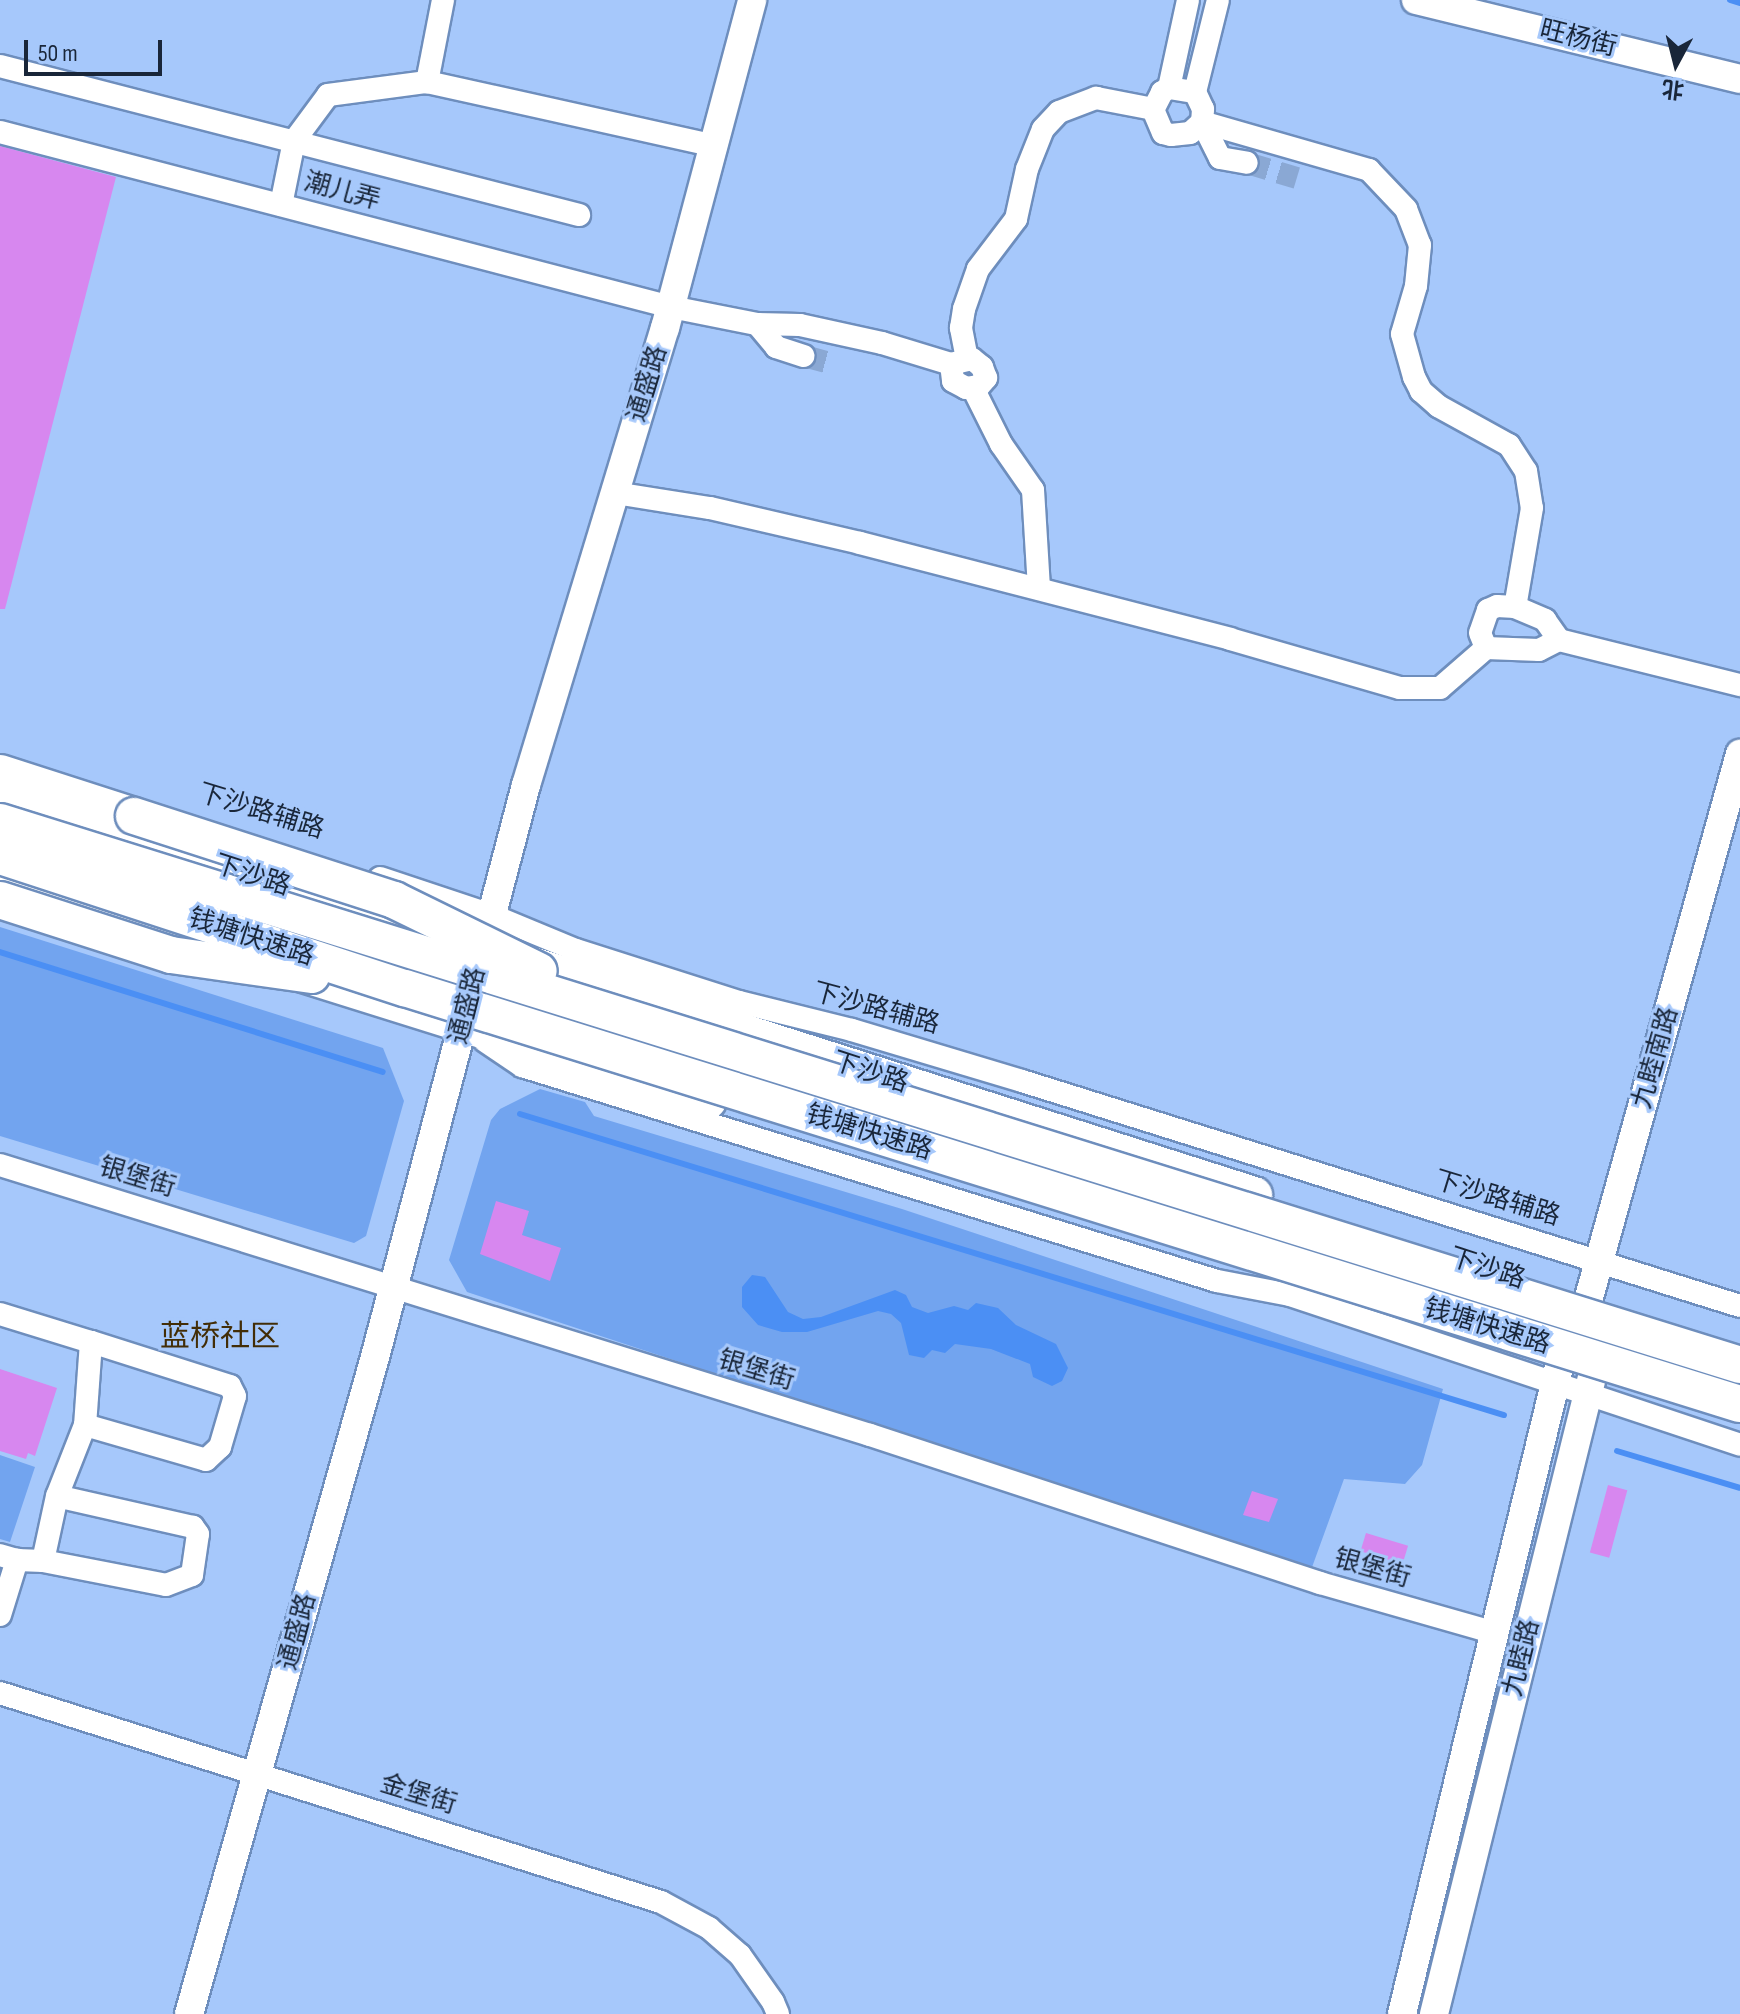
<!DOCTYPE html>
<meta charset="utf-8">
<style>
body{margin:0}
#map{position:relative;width:1740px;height:2014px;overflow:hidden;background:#a6c8fb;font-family:"Sofia Sans Condensed","Noto Sans SC",sans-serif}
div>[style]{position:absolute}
.green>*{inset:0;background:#72a4ef}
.water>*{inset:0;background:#4b8ff4}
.stream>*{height:6px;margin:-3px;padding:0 3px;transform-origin:3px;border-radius:3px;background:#4b8ff4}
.building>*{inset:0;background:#d787ef;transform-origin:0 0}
.minor-tunnel>*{height:22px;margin-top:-11px;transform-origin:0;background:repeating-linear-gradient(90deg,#8aa8d4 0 22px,transparent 0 33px)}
.roads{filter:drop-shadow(2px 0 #6e8ebd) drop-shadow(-2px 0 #6e8ebd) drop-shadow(0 2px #6e8ebd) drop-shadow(0 -2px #6e8ebd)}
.minor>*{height:22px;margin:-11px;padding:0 11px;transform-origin:11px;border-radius:11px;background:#fff}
.tertiary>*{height:28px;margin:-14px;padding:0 14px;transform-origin:14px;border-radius:14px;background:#fff}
.primary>*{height:36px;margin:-18px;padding:0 18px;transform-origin:18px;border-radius:18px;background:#fff}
.trunk>*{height:36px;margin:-18px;padding:0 18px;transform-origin:18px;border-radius:18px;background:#fff}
.bridges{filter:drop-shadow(2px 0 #6e8ebd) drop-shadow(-2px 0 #6e8ebd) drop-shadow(0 2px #6e8ebd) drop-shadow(0 -2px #6e8ebd)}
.trunk-bridge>*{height:36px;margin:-18px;padding:0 18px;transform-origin:18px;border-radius:18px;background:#fff}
span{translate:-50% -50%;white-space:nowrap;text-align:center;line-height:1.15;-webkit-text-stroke:6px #a6c8fb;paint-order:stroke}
.street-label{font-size:26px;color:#192639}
.quarter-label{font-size:30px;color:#422d06}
.north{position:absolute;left:1636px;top:24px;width:80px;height:80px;-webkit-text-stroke:6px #a6c8fb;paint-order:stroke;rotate:187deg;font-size:22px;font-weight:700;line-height:32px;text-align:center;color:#192639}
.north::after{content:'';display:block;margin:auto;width:28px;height:36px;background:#192639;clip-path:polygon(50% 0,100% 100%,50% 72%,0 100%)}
.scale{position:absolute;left:24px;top:40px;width:138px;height:36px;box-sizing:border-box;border:4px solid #192639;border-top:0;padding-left:10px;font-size:24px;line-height:28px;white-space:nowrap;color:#192639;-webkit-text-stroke:6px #a6c8fb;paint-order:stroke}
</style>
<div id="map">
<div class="green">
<i style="clip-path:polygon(0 927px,383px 1048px,404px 1101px,366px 1236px,354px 1243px,0 1136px)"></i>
<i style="clip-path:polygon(540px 1089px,585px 1102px,594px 1116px,902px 1209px,1443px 1389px,1422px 1465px,1405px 1484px,1344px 1479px,1311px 1570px,467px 1292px,449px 1260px,491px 1120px,500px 1109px)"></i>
<i style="clip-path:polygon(0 1455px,35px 1467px,10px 1542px,0 1539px)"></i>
</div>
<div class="water">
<i style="clip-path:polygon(752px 1275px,765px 1277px,788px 1312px,803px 1319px,821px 1317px,895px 1290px,906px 1295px,912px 1307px,928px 1313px,954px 1306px,968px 1310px,976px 1303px,998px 1308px,1016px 1325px,1056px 1344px,1068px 1368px,1062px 1381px,1052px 1386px,1033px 1377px,1030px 1364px,991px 1349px,955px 1344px,945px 1353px,932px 1350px,924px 1358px,909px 1355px,901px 1323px,891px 1314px,878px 1311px,807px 1332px,782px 1332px,758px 1325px,742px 1307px,742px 1287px)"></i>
</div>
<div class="stream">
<i style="left:1730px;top:0;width:10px;rotate:17deg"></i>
<i style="left:0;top:952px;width:401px;rotate:17.4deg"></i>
<i style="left:520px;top:1114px;width:1029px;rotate:17.01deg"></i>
<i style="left:1617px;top:1451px;width:128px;rotate:16.7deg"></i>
</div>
<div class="building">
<i style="clip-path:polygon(0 146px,116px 177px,5px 609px,0 609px)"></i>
<i style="clip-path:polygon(496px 1201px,529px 1211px,522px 1235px,561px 1248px,550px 1281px,480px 1254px)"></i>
<i style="clip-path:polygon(0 1369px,57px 1388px,35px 1456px,28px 1453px,26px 1459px,0 1451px)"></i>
<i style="left:1608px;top:1485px;width:20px;height:70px;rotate:15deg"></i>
<i style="clip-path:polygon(1252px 1491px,1278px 1499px,1269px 1522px,1243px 1515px)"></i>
<i style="left:1366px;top:1533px;width:44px;height:19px;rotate:17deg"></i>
</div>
<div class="minor-tunnel">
<i style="left:1247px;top:163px;width:52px;rotate:16.7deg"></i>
<i style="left:804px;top:356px;width:30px;rotate:15deg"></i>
</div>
<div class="roads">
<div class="minor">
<i style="left:443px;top:0;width:84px;rotate:101deg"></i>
<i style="left:427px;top:82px;width:292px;rotate:12.5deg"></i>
<i style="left:0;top:66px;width:598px;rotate:14.43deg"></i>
<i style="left:1169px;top:88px;width:90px;rotate:-77.8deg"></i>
<i style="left:1195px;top:92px;width:95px;rotate:-76deg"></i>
<i style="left:1202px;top:122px;width:174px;rotate:16deg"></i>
<i style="left:1369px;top:170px;width:54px;rotate:46.5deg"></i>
<i style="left:1406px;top:209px;width:39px;rotate:69deg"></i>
<i style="left:1420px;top:245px;width:41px;rotate:95.6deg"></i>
<i style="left:1416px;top:286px;width:50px;rotate:106.3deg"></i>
<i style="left:1402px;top:334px;width:45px;rotate:74.4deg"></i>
<i style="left:1414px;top:377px;width:16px;rotate:63deg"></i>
<i style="left:1421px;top:391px;width:23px;rotate:41deg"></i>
<i style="left:1438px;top:406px;width:81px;rotate:28.8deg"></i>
<i style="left:1509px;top:445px;width:31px;rotate:57deg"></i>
<i style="left:1526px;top:471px;width:37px;rotate:81deg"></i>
<i style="left:1532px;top:508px;width:100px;rotate:99.7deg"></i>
<i style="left:1515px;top:607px;width:33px;rotate:23deg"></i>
<i style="left:1545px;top:620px;width:24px;rotate:55deg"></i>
<i style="left:1559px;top:640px;width:187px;rotate:14deg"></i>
<i style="left:1202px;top:122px;width:16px;rotate:137deg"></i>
<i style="left:1190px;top:133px;width:19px;rotate:174deg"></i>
<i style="left:1171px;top:135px;width:8px;rotate:-166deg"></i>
<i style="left:1163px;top:133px;width:25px;rotate:-113deg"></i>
<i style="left:1153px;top:110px;width:20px;rotate:-63deg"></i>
<i style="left:1162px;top:92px;width:8px;rotate:-30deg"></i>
<i style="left:1169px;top:88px;width:26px;rotate:9deg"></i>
<i style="left:1195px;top:92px;width:19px;rotate:65deg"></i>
<i style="left:1203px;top:109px;width:13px;rotate:94deg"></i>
<i style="left:1202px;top:122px;width:40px;rotate:63.4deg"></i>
<i style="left:1220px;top:158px;width:27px;rotate:10deg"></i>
<i style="left:0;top:132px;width:693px;rotate:14.62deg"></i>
<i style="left:671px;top:307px;width:88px;rotate:11.2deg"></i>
<i style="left:757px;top:324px;width:30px;rotate:50deg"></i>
<i style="left:776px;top:347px;width:29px;rotate:18deg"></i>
<i style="left:281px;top:205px;width:65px;rotate:-78.5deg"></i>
<i style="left:294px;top:141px;width:57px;rotate:-53.5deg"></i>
<i style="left:328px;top:95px;width:100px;rotate:-7.5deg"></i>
<i style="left:757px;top:324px;width:43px;rotate:1.3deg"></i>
<i style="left:800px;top:325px;width:84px;rotate:12.4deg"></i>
<i style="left:882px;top:343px;width:72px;rotate:16.9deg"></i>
<i style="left:951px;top:364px;width:17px;rotate:83deg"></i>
<i style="left:953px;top:381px;width:15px;rotate:28deg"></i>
<i style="left:966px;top:388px;width:13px;rotate:-9deg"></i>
<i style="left:979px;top:386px;width:11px;rotate:-49deg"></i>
<i style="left:986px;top:378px;width:12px;rotate:-110deg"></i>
<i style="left:982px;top:367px;width:13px;rotate:-141deg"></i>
<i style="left:972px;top:359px;width:22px;rotate:167deg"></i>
<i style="left:967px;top:359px;width:32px;rotate:-101deg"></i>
<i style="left:961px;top:328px;width:19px;rotate:-81deg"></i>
<i style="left:964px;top:309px;width:42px;rotate:-70.7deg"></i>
<i style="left:978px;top:269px;width:63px;rotate:-52.8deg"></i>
<i style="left:1016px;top:219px;width:51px;rotate:-77.6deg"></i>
<i style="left:1027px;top:169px;width:43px;rotate:-68.2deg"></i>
<i style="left:1043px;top:129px;width:23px;rotate:-47deg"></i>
<i style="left:1059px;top:112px;width:40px;rotate:-21deg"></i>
<i style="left:1096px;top:98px;width:58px;rotate:10.9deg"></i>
<i style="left:973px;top:388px;width:63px;rotate:63.4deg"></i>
<i style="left:1001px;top:444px;width:56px;rotate:55.2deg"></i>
<i style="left:1033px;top:490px;width:99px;rotate:86.5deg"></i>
<i style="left:615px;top:493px;width:96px;rotate:9deg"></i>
<i style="left:710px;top:508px;width:154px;rotate:13.1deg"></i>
<i style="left:860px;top:543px;width:382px;rotate:14.5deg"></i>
<i style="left:1230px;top:639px;width:177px;rotate:16.1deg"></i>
<i style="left:1400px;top:688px;width:40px"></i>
<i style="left:1440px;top:688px;width:61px;rotate:-41deg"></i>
<i style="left:1515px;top:607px;width:18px;rotate:-177deg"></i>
<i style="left:1497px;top:606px;width:10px;rotate:156deg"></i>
<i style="left:1488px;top:610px;width:24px;rotate:109deg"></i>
<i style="left:1480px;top:633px;width:16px;rotate:68deg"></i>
<i style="left:1486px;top:648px;width:53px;rotate:2.2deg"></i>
<i style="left:1539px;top:650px;width:22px;rotate:-27deg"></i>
<i style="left:380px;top:878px;width:117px;rotate:18.4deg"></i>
<i style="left:491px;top:915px;width:92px;rotate:22.4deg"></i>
<i style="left:576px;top:950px;width:171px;rotate:17.7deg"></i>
<i style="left:739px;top:1002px;width:116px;rotate:13.9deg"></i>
<i style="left:852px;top:1030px;width:177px;rotate:16.7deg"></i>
<i style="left:1022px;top:1081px;width:752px;rotate:17.4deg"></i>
<i style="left:485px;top:1041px;width:45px;rotate:34deg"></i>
<i style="left:522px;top:1066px;width:727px;rotate:17.19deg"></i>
<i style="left:1217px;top:1281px;width:74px;rotate:10.9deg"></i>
<i style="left:1290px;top:1295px;width:474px;rotate:18.4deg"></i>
<i style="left:0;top:1165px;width:911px;rotate:17.24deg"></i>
<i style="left:870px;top:1435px;width:474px;rotate:18.2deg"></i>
<i style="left:1320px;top:1583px;width:182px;rotate:15.9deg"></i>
<i style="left:0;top:1314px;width:95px;rotate:17.1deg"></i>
<i style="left:91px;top:1342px;width:83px;rotate:94.1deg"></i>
<i style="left:85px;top:1425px;width:76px;rotate:111.5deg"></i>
<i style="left:57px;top:1496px;width:66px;rotate:102.2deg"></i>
<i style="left:43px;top:1561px;width:26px;rotate:-178deg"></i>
<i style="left:17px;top:1560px;width:18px;rotate:-164deg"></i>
<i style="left:85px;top:1425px;width:126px;rotate:16.1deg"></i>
<i style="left:206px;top:1460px;width:19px;rotate:-43deg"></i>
<i style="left:220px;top:1447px;width:53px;rotate:-73.6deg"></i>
<i style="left:235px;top:1396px;width:11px;rotate:-117deg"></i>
<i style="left:230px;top:1386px;width:146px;rotate:-162.4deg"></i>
<i style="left:43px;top:1561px;width:125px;rotate:11deg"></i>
<i style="left:166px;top:1585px;width:28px;rotate:-21deg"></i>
<i style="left:192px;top:1575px;width:41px;rotate:-81.7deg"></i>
<i style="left:198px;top:1534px;width:9px;rotate:-126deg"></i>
<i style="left:193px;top:1527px;width:139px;rotate:-167.2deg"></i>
<i style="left:0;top:1615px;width:58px;rotate:-72.8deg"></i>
<i style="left:0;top:1693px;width:693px;rotate:17.55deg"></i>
<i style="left:661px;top:1902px;width:55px;rotate:28.4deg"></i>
<i style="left:709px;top:1928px;width:41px;rotate:41.1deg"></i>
<i style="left:740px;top:1955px;width:57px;rotate:54.9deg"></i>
<i style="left:773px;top:2002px;width:13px;rotate:67deg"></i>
</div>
<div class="tertiary">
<i style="left:1416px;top:0;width:333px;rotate:13.7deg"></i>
<i style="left:189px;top:2014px;width:683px;rotate:-74.19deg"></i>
<i style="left:375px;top:1357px;width:592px;rotate:-75.21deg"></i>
<i style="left:526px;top:785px;width:478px;rotate:-73.1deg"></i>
<i style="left:665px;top:328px;width:339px;rotate:-75.1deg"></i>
<i style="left:1402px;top:2014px;width:674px;rotate:-76.36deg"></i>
<i style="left:1561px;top:1359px;width:64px;rotate:-65deg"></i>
<i style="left:1588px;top:1301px;width:568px;rotate:-74.47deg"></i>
<i style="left:1434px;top:2014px;width:665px;rotate:-76.07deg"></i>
<i style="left:1594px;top:1369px;width:31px;rotate:-96deg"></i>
</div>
<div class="primary">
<i style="left:0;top:797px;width:468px;rotate:17.5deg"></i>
<i style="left:0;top:879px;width:742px;rotate:17.41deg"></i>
<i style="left:510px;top:958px;width:781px;rotate:17.67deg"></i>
</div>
<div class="trunk">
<i style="left:0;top:773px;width:141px;rotate:17.8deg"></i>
</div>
</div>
<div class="bridges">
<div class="trunk-bridge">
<i style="left:134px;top:816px;width:273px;rotate:17.9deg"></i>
<i style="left:394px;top:900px;width:161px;rotate:26.1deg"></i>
<i style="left:0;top:822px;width:1823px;rotate:17.33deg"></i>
<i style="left:0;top:856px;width:426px;rotate:18.1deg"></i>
<i style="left:405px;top:988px;width:1398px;rotate:17.31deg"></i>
<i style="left:0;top:900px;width:180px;rotate:17.8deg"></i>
<i style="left:171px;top:955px;width:142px;rotate:8.1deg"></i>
</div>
</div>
<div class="street-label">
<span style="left:1578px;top:39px;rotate:14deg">旺杨街</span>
<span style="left:342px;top:192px;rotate:15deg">潮儿弄</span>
<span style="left:648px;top:384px;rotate:-73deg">通盛路</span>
<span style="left:261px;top:812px;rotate:17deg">下沙路辅路</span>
<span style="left:252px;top:876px;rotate:18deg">下沙路</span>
<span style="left:251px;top:938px;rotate:18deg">钱塘快速路</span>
<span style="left:468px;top:1006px;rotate:-76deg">通盛路</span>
<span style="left:876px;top:1009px;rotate:15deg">下沙路辅路</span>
<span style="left:1656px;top:1058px;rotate:-74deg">九睦南路</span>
<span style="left:870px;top:1073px;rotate:18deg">下沙路</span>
<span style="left:869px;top:1133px;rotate:17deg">钱塘快速路</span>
<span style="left:137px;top:1178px;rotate:17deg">银堡街</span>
<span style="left:1497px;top:1199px;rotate:17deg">下沙路辅路</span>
<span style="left:1487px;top:1269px;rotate:18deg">下沙路</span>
<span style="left:1487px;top:1327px;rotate:17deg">钱塘快速路</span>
<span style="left:756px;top:1371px;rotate:17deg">银堡街</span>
<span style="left:1372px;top:1569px;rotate:16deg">银堡街</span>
<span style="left:298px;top:1632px;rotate:-75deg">通盛路</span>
<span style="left:1522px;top:1658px;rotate:-76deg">九睦路</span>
<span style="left:418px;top:1795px;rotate:17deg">金堡街</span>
</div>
<div class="quarter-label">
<span style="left:220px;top:1337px">蓝桥社区</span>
</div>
<div class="north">北</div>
<div class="scale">50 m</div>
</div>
